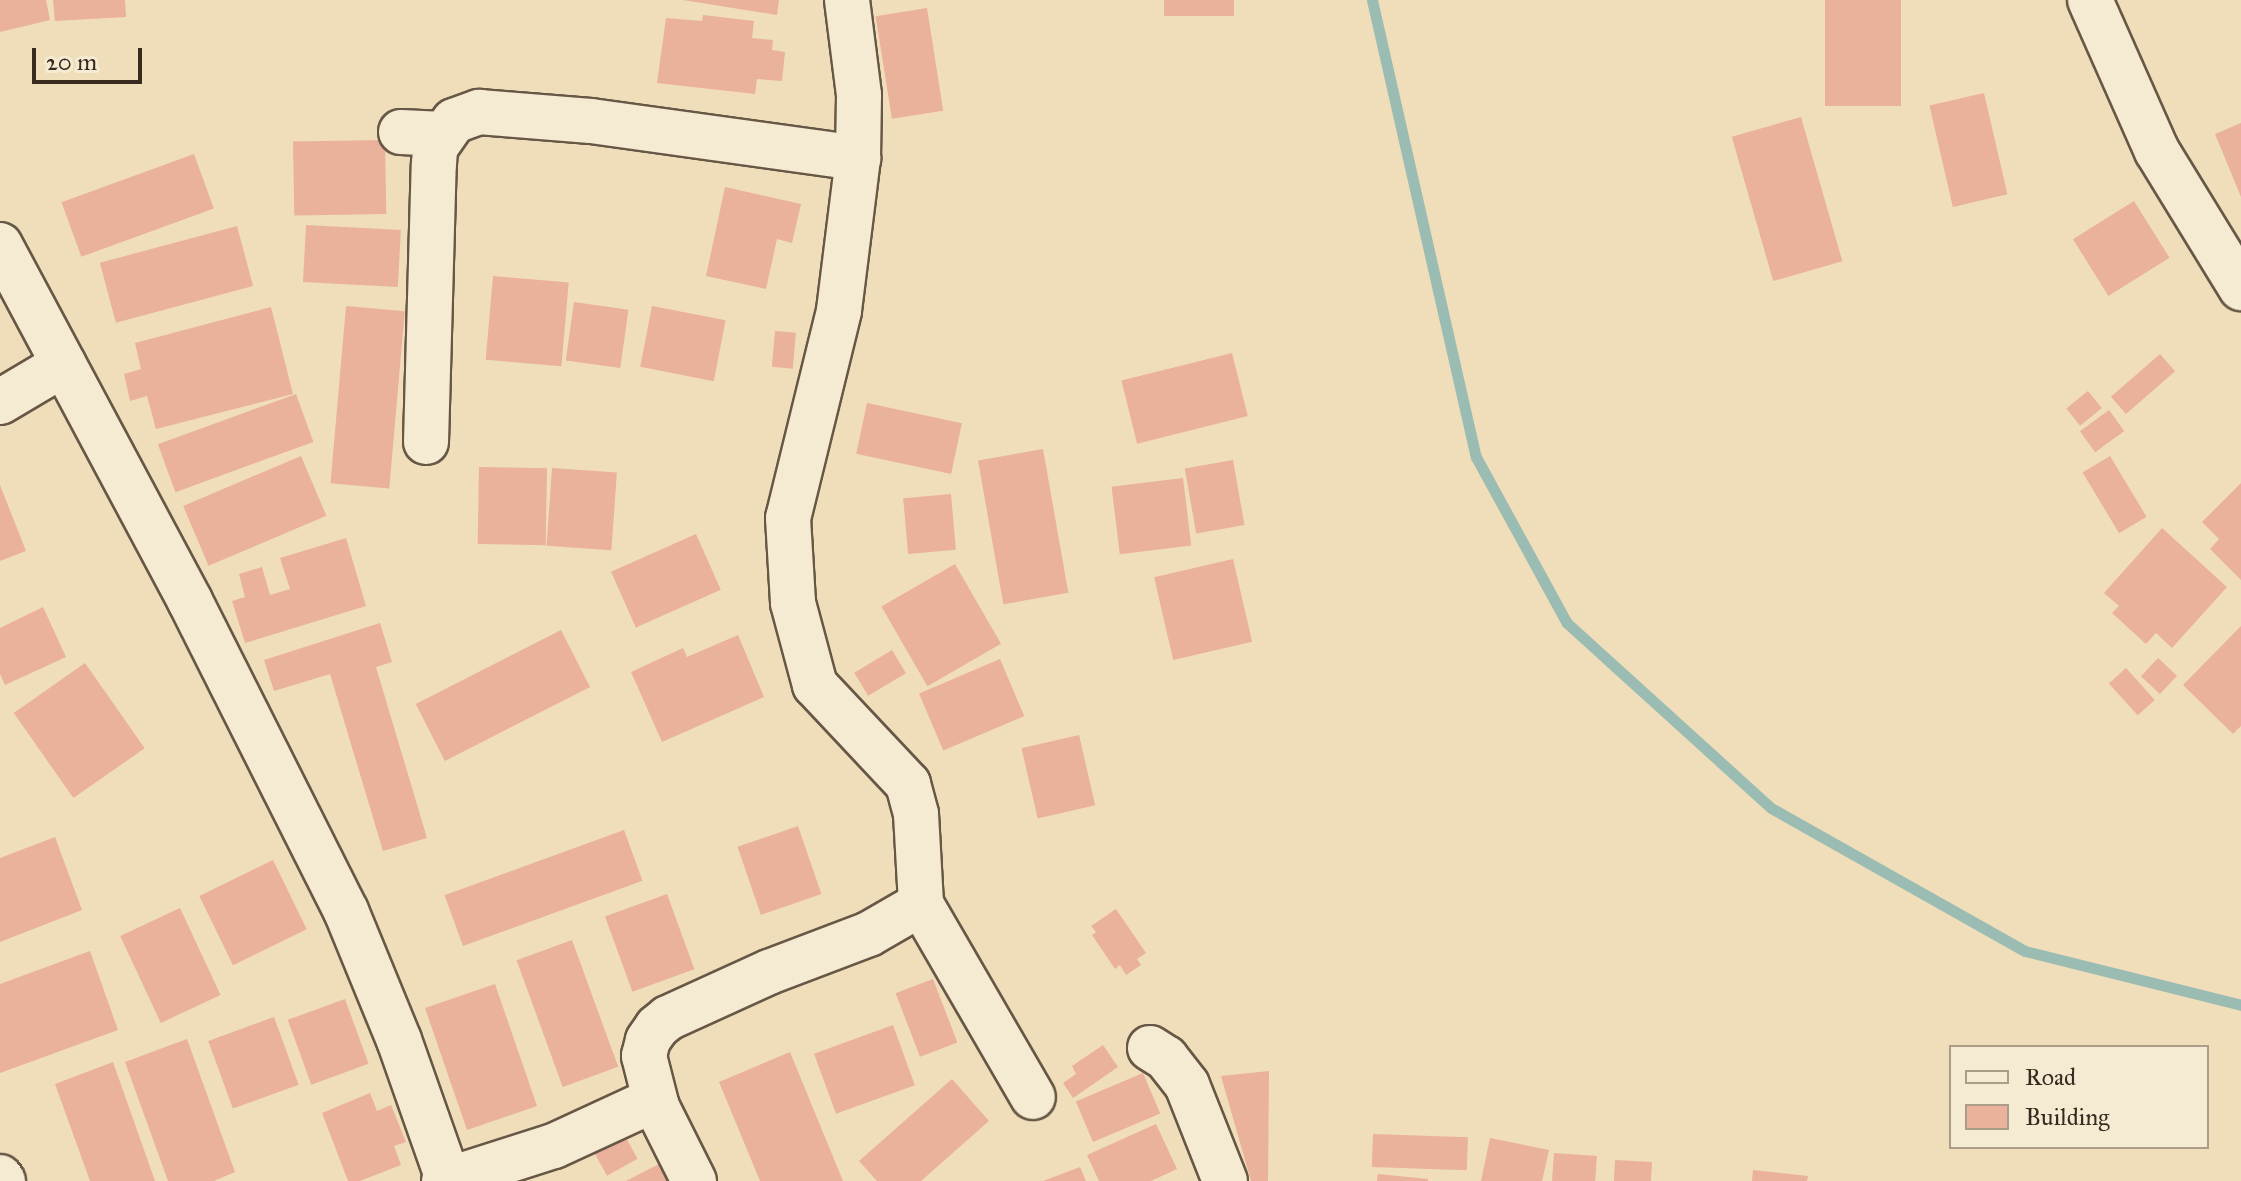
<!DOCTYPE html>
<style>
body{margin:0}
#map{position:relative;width:2241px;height:1181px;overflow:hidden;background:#f0deba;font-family:"IM FELL Great Primer",serif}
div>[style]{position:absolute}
.stream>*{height:11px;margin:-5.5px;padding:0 5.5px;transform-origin:5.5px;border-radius:5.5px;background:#9abcb3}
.building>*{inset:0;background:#eab19b;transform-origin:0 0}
.roads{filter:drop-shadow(2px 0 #675746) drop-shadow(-2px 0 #675746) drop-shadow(0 2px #675746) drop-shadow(0 -2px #675746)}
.minor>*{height:44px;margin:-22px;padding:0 22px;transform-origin:22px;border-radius:22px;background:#f5ead2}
span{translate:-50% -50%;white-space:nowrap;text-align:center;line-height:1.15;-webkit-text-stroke:8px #f5ead2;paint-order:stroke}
.legend{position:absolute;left:1949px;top:1045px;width:260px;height:104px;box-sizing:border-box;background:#f5ead2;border:2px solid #aa9d8a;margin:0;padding:10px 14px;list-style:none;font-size:24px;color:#392a1f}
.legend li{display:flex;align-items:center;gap:16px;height:40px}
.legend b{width:40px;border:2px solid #aa9d8a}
.scale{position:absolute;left:32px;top:48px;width:110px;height:36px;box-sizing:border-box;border:4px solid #392a1f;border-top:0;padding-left:10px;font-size:24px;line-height:28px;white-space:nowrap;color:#392a1f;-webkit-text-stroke:6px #f5ead2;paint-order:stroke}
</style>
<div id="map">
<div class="stream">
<i style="left:1372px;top:0;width:469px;rotate:77.2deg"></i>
<i style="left:1476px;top:457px;width:189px;rotate:61.3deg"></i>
<i style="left:1567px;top:623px;width:275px;rotate:42.2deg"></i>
<i style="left:1771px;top:808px;width:291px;rotate:29.4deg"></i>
<i style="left:2025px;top:951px;width:223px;rotate:14deg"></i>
</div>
<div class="building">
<i style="clip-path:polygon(0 0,46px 0,50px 20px,0 32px)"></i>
<i style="clip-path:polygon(53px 0,125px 0,126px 17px,55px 21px)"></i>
<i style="clip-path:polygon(683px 0,779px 0,777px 15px)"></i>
<i style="left:1164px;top:0;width:70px;height:16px"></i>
<i style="left:1825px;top:0;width:76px;height:106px"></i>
<i style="left:927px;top:8px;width:104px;height:52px;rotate:81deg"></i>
<i style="clip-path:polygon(703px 15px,754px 21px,752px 38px,773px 40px,772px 50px,785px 52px,782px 81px,757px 79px,755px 94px,657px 83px,666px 18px,702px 21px)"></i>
<i style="left:1984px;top:93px;width:104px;height:56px;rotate:77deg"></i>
<i style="left:1801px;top:117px;width:150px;height:72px;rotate:74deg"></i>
<i style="clip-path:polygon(2241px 123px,2241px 197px,2215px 134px)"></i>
<i style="left:385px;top:140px;width:74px;height:92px;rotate:89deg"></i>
<i style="left:194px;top:154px;width:58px;height:141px;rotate:70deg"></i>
<i style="clip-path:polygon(725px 187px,801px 204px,792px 243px,777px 239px,766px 289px,706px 276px)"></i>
<i style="left:2134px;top:201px;width:67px;height:72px;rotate:58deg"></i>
<i style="left:306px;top:225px;width:95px;height:57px;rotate:3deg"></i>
<i style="left:237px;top:226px;width:62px;height:142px;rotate:75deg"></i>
<i style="left:493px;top:276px;width:76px;height:84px;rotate:5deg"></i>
<i style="left:574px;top:302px;width:55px;height:59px;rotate:8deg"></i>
<i style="left:346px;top:306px;width:59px;height:178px;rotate:5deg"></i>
<i style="left:652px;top:306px;width:75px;height:62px;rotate:11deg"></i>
<i style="clip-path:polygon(271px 307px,293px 394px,156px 429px,147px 396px,130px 401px,124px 374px,141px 369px,135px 343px)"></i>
<i style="left:775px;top:331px;width:21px;height:36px;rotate:5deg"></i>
<i style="left:1232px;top:353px;width:65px;height:114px;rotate:76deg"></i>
<i style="left:2160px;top:354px;width:23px;height:65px;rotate:49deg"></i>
<i style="left:2088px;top:391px;width:22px;height:28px;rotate:51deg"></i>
<i style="left:296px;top:394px;width:51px;height:147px;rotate:70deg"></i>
<i style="left:867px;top:403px;width:97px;height:52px;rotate:12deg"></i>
<i style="left:2109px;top:410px;width:26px;height:36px;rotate:54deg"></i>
<i style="left:1043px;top:449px;width:146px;height:66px;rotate:80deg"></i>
<i style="left:301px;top:456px;width:65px;height:128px;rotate:67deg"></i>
<i style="left:2110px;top:456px;width:71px;height:32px;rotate:59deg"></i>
<i style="left:1233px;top:460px;width:66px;height:49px;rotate:80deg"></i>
<i style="left:479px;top:467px;width:68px;height:77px;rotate:1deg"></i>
<i style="left:552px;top:468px;width:65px;height:78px;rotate:4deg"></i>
<i style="left:1183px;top:478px;width:68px;height:72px;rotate:83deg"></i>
<i style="clip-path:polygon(2241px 483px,2241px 580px,2210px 549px,2219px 539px,2202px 522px)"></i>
<i style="clip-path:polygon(0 485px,26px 551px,0 561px)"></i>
<i style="left:951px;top:494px;width:56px;height:48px;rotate:85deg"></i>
<i style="clip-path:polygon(2162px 528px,2227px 587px,2172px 648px,2156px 633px,2146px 644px,2112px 613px,2119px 606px,2104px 593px)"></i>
<i style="left:696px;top:534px;width:61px;height:93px;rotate:66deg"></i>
<i style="clip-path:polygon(346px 538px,366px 606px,245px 643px,232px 601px,245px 597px,239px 574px,262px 567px,270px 595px,290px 589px,280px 558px)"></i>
<i style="left:1233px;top:559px;width:85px;height:81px;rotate:77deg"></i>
<i style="left:955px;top:564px;width:92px;height:85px;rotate:60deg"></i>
<i style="clip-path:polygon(43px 607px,66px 657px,5px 685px,0 674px,0 628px)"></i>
<i style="clip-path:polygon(380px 623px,392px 662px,376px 667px,427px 838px,383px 851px,330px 674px,274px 691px,264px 660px)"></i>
<i style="clip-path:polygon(2241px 626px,2241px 726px,2233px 734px,2183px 685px)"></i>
<i style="left:561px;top:630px;width:64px;height:163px;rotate:63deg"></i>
<i style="clip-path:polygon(738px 635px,764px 697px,662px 742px,631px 672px,683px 648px,687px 657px)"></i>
<i style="left:892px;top:650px;width:27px;height:44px;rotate:59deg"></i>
<i style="left:2158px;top:658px;width:26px;height:25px;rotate:43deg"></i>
<i style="left:1000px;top:659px;width:62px;height:88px;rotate:67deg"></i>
<i style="left:85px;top:663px;width:104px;height:87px;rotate:55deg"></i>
<i style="left:2126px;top:668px;width:43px;height:23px;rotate:48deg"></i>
<i style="left:1079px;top:735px;width:72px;height:59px;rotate:77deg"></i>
<i style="left:798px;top:826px;width:72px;height:64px;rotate:71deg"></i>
<i style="left:624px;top:830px;width:54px;height:191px;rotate:70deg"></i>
<i style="clip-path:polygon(55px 837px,82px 910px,0 942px,0 858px)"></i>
<i style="left:273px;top:860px;width:77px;height:82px;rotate:64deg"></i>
<i style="left:667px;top:894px;width:80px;height:66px;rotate:70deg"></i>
<i style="left:180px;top:908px;width:96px;height:66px;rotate:65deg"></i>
<i style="clip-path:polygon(1116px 909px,1146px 953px,1137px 959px,1141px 965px,1126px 975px,1120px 965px,1115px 969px,1092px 935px,1096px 932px,1091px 926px)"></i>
<i style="left:572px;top:940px;width:135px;height:59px;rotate:70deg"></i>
<i style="clip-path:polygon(90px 951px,118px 1030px,0 1073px,0 984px)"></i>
<i style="left:933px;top:979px;width:68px;height:40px;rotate:69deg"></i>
<i style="left:495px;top:984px;width:129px;height:74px;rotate:71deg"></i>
<i style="left:345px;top:999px;width:69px;height:61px;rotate:70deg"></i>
<i style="left:274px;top:1017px;width:72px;height:70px;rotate:70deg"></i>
<i style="left:893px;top:1025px;width:64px;height:84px;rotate:70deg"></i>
<i style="clip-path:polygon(187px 1039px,235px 1172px,214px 1181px,168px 1181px,125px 1062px)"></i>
<i style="clip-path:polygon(1103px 1045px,1118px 1067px,1073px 1098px,1063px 1083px,1076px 1074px,1072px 1066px)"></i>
<i style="clip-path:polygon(790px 1052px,843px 1181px,760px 1181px,719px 1082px)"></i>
<i style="clip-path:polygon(113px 1062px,155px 1181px,90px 1181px,55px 1084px)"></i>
<i style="clip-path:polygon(1269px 1071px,1268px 1181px,1251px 1181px,1221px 1076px)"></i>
<i style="left:1143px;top:1073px;width:44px;height:73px;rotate:67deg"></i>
<i style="clip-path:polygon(952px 1079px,989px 1121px,921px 1181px,877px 1181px,859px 1161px)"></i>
<i style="clip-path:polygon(370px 1093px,377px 1111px,391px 1105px,406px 1142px,394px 1146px,401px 1165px,360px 1181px,348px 1181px,322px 1113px)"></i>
<i style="clip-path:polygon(1156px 1124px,1177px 1169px,1151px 1181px,1099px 1181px,1087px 1155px)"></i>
<i style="left:1373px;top:1134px;width:95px;height:33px;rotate:2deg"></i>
<i style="left:625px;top:1136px;width:26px;height:35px;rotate:61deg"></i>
<i style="clip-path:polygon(1490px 1138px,1549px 1150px,1542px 1181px,1481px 1181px)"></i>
<i style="left:1554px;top:1153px;width:43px;height:28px;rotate:4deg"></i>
<i style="left:1615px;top:1160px;width:37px;height:21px;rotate:3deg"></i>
<i style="clip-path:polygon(659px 1164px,667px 1181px,626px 1181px)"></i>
<i style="clip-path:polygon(1080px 1167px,1086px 1181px,1043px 1181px)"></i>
<i style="clip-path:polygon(1753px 1170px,1808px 1176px,1807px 1181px,1752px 1181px)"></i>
<i style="clip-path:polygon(1378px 1174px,1428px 1179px,1428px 1181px,1377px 1181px)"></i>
</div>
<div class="roads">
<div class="minor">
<i style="left:847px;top:0;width:96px;rotate:82.8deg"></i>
<i style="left:859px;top:95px;width:63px;rotate:90.9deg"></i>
<i style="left:858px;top:158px;width:154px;rotate:97.1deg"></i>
<i style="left:839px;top:311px;width:213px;rotate:103.8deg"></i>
<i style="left:788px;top:518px;width:85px;rotate:86.6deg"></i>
<i style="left:793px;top:603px;width:85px;rotate:75deg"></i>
<i style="left:815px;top:685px;width:136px;rotate:46.8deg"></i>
<i style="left:908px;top:784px;width:31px;rotate:75deg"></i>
<i style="left:916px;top:814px;width:90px;rotate:86.8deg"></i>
<i style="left:921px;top:904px;width:223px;rotate:59.9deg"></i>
<i style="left:2090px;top:0;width:165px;rotate:66.1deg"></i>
<i style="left:2157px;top:151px;width:161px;rotate:58.5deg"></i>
<i style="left:401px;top:132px;width:42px;rotate:2.7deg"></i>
<i style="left:0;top:245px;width:404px;rotate:61.9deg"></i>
<i style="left:190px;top:601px;width:347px;rotate:63.3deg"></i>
<i style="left:346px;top:911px;width:139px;rotate:67.7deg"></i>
<i style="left:399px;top:1040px;width:147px;rotate:70.6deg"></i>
<i style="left:0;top:402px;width:74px;rotate:-30.7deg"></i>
<i style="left:426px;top:442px;width:278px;rotate:-88.4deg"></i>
<i style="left:434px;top:164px;width:16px;rotate:-86deg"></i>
<i style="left:435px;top:148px;width:33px;rotate:-55deg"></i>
<i style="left:454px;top:121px;width:27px;rotate:-20deg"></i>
<i style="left:479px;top:112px;width:112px;rotate:4.6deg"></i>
<i style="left:591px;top:121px;width:270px;rotate:7.9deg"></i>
<i style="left:1150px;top:1048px;width:19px;rotate:32deg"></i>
<i style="left:1166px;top:1058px;width:34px;rotate:52deg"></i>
<i style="left:1187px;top:1085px;width:103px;rotate:68.4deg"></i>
<i style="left:0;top:1177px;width:5px;rotate:53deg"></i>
<i style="left:444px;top:1181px;width:115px;rotate:-17.7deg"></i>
<i style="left:554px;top:1146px;width:102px;rotate:-24.8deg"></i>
<i style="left:647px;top:1103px;width:11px;rotate:22deg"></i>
<i style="left:694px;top:1181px;width:83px;rotate:-116.6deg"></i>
<i style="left:657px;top:1107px;width:53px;rotate:-104.3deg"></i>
<i style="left:644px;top:1056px;width:16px;rotate:-76deg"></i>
<i style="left:648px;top:1040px;width:16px;rotate:-55deg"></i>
<i style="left:657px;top:1027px;width:14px;rotate:-39deg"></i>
<i style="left:668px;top:1018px;width:111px;rotate:-24.5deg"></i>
<i style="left:769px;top:972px;width:107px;rotate:-20.8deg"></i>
<i style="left:869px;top:934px;width:60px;rotate:-30deg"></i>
</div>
</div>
<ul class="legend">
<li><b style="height:10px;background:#f5ead2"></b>Road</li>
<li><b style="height:22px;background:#eab19b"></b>Building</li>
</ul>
<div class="scale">20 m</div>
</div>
